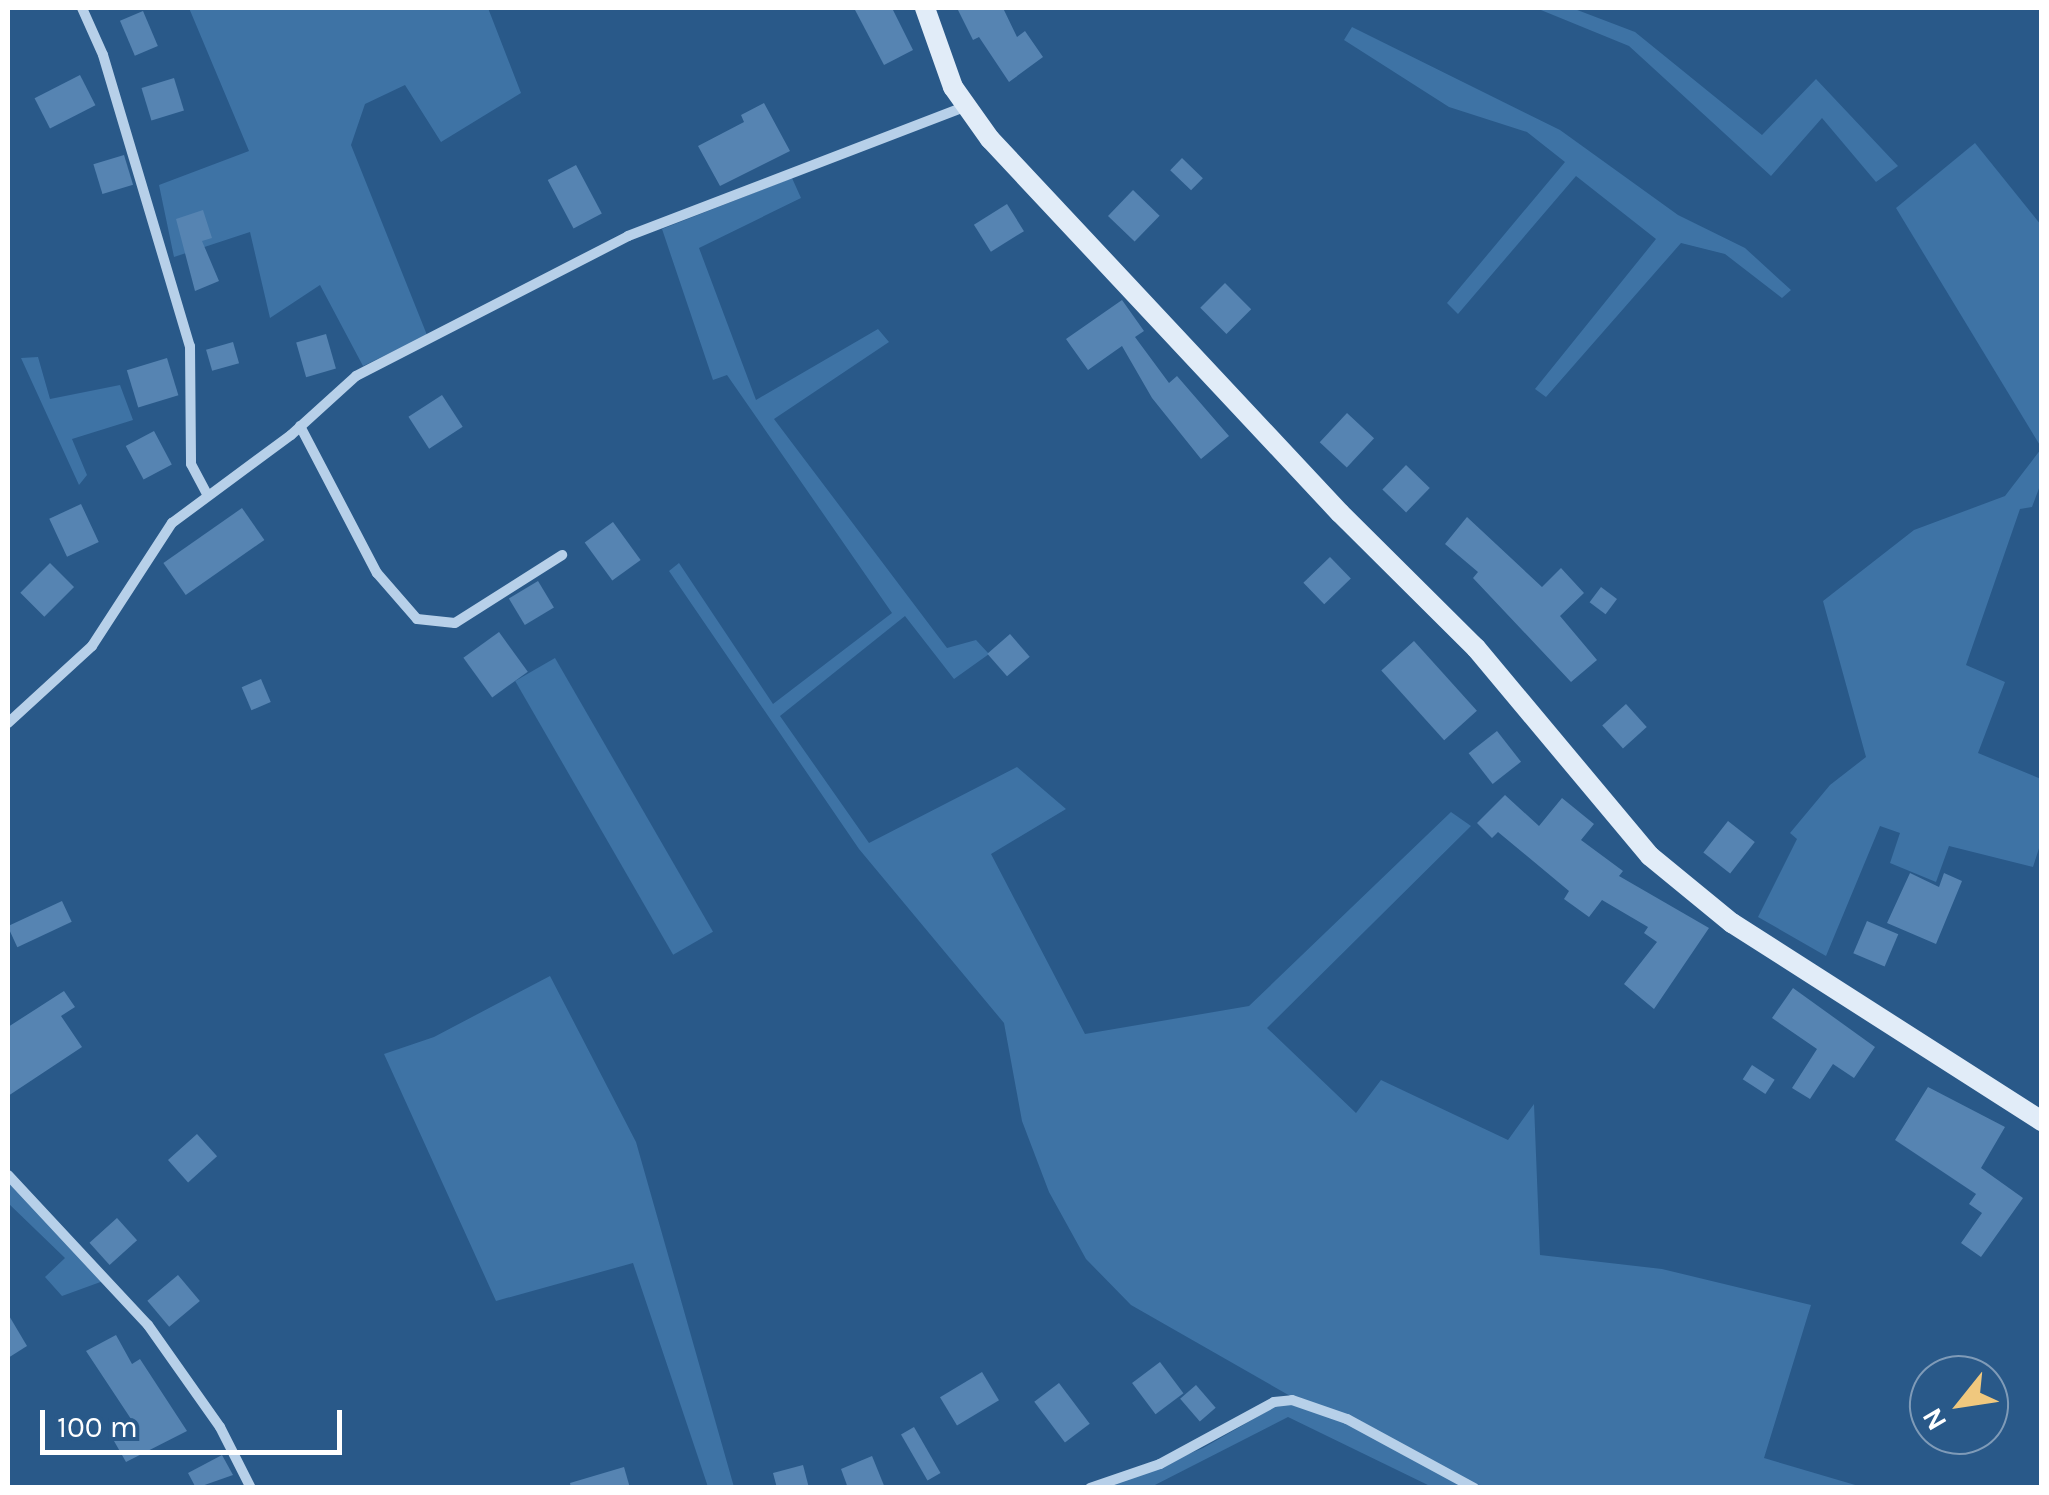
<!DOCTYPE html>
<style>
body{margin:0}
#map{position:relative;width:2049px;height:1495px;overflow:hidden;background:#295989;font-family:Karla,sans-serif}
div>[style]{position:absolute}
.green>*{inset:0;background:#3e73a5;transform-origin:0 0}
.building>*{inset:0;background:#5684b2;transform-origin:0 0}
.street>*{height:10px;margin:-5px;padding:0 5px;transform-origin:5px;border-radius:5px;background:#b7d0e9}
.secondary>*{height:20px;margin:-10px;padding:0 10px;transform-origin:10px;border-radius:10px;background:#e1ecf8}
span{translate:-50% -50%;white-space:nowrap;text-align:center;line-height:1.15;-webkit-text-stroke:9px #295989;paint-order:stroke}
.frame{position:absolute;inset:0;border:10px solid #fff;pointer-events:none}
.north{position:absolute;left:1909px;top:1355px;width:100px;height:100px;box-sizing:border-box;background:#295989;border:2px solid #7f9bb8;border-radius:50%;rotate:240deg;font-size:28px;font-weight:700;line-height:40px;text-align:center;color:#fff}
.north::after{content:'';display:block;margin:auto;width:35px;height:45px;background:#f0c87e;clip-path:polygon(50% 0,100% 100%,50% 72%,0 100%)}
.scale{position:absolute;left:40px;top:1410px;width:302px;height:45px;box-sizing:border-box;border:5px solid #fff;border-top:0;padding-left:12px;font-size:30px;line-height:35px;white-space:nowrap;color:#fff;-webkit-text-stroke:8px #295989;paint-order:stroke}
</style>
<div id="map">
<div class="green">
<i style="clip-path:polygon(189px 8px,488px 8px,521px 93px,441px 142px,405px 85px,365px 104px,351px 145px,427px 335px,363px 366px,320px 285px,270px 318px,250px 232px,174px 257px,159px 185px,249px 151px)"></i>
<i style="clip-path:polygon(1536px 8px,1572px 8px,1635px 32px,1762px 135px,1816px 79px,1898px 166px,1876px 182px,1822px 118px,1771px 176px,1629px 46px)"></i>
<i style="clip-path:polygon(1352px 27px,1560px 130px,1678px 215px,1745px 248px,1791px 290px,1782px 298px,1725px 254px,1681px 243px,1546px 397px,1535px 389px,1656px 239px,1576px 176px,1458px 314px,1447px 303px,1565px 162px,1527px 132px,1449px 107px,1344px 40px)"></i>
<i style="clip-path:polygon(1975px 143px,2041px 225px,2041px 447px,1896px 208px)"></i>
<i style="clip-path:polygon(792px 178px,801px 198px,699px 248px,756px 400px,878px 329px,889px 342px,774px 419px,947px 648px,976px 640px,989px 654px,954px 679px,905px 616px,780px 716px,869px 843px,1017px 767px,1066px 809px,991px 854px,1085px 1034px,1249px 1006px,1451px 812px,1471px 826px,1267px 1028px,1356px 1113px,1381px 1080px,1508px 1140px,1534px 1104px,1540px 1255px,1662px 1269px,1811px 1305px,1764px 1458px,1862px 1487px,1432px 1487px,1288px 1417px,1151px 1487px,1108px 1487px,1203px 1448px,1292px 1397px,1131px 1305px,1086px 1259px,1049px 1192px,1022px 1121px,1004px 1023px,859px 849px,669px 571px,679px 563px,773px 704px,892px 613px,727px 375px,713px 380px,662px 229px)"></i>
<i style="clip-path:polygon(38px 357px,50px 399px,120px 385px,133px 420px,72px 439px,87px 475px,79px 485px,21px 358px)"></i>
<i style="clip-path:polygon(2041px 449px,2041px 483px,2032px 507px,2020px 509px,1966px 665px,2005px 682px,1978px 753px,2041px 779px,2041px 842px,2033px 867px,1949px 846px,1936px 882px,1890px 863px,1900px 833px,1880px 826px,1826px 956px,1758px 917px,1797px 839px,1790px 833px,1830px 785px,1866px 757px,1823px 601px,1914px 530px,2005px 496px)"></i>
<i style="left:555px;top:658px;width:316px;height:46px;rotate:60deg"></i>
<i style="clip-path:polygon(550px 976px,636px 1142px,734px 1487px,708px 1487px,633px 1263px,496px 1301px,384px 1054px,434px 1037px)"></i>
<i style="clip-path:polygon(8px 1180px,106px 1280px,62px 1296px,45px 1277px,65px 1258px,8px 1203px)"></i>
</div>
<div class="building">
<i style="clip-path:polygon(854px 8px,892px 8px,913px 50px,884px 65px)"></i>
<i style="clip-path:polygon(957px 8px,1003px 8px,1017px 37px,1025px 31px,1043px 57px,1009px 82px,979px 37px,973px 40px)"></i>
<i style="left:143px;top:11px;width:38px;height:25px;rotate:67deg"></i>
<i style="left:80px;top:75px;width:34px;height:51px;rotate:63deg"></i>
<i style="left:174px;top:78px;width:34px;height:34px;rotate:73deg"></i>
<i style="clip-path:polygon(764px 103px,790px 151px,720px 186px,698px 146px,744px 122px,741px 115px)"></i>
<i style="left:124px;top:155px;width:31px;height:32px;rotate:73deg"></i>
<i style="left:1182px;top:158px;width:29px;height:17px;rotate:44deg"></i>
<i style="left:576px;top:165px;width:55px;height:32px;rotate:62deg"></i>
<i style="left:1133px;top:190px;width:37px;height:36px;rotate:44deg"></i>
<i style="left:1007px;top:204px;width:32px;height:39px;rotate:58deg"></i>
<i style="clip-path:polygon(203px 210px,212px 238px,202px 241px,219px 281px,195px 291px,176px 219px)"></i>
<i style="left:1225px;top:283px;width:37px;height:35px;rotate:45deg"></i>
<i style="clip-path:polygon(1122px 300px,1144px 331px,1135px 337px,1169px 383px,1177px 376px,1229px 436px,1201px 459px,1152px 398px,1122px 346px,1088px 370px,1066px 339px)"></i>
<i style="left:326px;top:334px;width:36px;height:31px;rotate:74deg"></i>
<i style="left:233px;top:342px;width:22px;height:28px;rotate:74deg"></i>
<i style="left:167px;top:358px;width:39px;height:42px;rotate:73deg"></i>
<i style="left:442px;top:395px;width:38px;height:40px;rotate:57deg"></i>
<i style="left:1347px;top:413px;width:37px;height:40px;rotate:43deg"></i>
<i style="left:154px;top:431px;width:38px;height:32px;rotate:62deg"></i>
<i style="left:1406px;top:465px;width:33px;height:34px;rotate:44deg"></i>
<i style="left:81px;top:504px;width:42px;height:35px;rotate:65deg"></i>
<i style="left:242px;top:508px;width:39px;height:96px;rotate:55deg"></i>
<i style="clip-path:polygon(1467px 517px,1542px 587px,1561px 568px,1584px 593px,1560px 616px,1597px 660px,1571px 682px,1473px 578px,1478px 572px,1445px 544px)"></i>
<i style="left:613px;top:522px;width:47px;height:35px;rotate:54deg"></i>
<i style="left:1330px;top:557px;width:30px;height:37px;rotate:46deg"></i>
<i style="left:50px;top:563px;width:34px;height:42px;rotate:45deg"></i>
<i style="left:538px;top:581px;width:31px;height:34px;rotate:59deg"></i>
<i style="left:1601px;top:587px;width:20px;height:19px;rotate:37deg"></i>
<i style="left:499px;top:632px;width:49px;height:44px;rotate:54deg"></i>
<i style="left:1010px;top:634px;width:30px;height:30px;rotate:49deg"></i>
<i style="left:1414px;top:641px;width:94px;height:44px;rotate:48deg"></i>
<i style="left:261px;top:679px;width:25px;height:21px;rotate:67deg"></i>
<i style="left:1626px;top:704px;width:31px;height:32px;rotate:48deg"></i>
<i style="left:1497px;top:731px;width:39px;height:36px;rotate:52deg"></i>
<i style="clip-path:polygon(1505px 795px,1539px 826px,1562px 798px,1594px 824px,1581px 840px,1623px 871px,1619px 876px,1709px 928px,1654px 1009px,1624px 984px,1657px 942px,1644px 933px,1648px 927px,1602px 900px,1589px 917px,1564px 899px,1569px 891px,1498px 832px,1492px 838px,1477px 823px)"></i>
<i style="left:1728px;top:821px;width:34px;height:40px;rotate:38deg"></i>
<i style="clip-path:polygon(1910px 873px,1939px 887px,1944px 873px,1962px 881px,1936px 944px,1887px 923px)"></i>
<i style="left:62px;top:901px;width:23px;height:60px;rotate:65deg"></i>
<i style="left:1867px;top:921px;width:34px;height:35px;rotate:23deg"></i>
<i style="clip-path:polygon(1793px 988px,1875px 1047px,1854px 1078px,1833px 1064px,1810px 1099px,1792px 1088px,1817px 1049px,1772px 1018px)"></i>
<i style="clip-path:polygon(64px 991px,75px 1007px,61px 1016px,82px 1047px,8px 1096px,8px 1027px)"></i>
<i style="left:1752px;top:1065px;width:27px;height:17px;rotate:33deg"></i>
<i style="clip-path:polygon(1928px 1087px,2005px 1127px,1981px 1168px,2023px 1198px,1981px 1257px,1961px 1243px,1982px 1213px,1969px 1204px,1976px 1194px,1895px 1140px)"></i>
<i style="left:197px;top:1134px;width:30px;height:39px;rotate:48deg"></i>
<i style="left:117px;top:1218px;width:30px;height:37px;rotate:48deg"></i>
<i style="left:178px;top:1275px;width:34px;height:40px;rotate:50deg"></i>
<i style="clip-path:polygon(8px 1314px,27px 1346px,8px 1358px)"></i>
<i style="clip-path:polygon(116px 1335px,132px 1364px,140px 1359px,187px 1431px,126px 1462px,110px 1434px,133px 1422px,86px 1351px)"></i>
<i style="left:1160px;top:1362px;width:39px;height:35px;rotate:53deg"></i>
<i style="left:982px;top:1372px;width:33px;height:49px;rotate:59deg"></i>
<i style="left:1059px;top:1383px;width:51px;height:31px;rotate:53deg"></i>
<i style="left:1196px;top:1385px;width:30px;height:21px;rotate:49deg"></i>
<i style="left:914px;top:1427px;width:53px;height:15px;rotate:60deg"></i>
<i style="clip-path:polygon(222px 1455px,233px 1475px,196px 1488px,188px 1473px)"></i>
<i style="clip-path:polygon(872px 1456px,885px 1488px,848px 1488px,841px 1469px)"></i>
<i style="clip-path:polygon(803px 1465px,809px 1488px,777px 1488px,773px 1473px)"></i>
<i style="clip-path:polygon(624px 1467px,630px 1488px,571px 1488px,570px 1483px)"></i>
</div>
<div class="street">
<i style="left:82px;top:8px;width:51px;rotate:65.9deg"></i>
<i style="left:103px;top:55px;width:304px;rotate:73.4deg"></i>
<i style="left:190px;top:346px;width:118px;rotate:89.5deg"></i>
<i style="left:191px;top:464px;width:34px;rotate:62deg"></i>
<i style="left:300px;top:426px;width:166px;rotate:62.4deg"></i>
<i style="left:377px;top:573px;width:61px;rotate:49deg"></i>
<i style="left:417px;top:619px;width:38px;rotate:6deg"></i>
<i style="left:455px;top:623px;width:127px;rotate:-32.4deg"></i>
<i style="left:8px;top:723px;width:114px;rotate:-42.5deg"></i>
<i style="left:92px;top:646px;width:147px;rotate:-57deg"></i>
<i style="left:172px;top:523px;width:148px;rotate:-36.5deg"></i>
<i style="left:291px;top:435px;width:88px;rotate:-42.2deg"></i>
<i style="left:356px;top:376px;width:306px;rotate:-27.2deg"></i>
<i style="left:628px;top:236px;width:360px;rotate:-21deg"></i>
<i style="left:8px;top:1175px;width:205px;rotate:47deg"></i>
<i style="left:148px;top:1325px;width:125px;rotate:54.8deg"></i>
<i style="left:220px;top:1427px;width:68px;rotate:63.1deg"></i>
<i style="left:1090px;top:1488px;width:74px;rotate:-18.9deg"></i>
<i style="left:1160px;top:1464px;width:130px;rotate:-28.5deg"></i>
<i style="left:1274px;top:1402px;width:18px;rotate:-6deg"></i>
<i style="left:1292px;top:1400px;width:58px;rotate:19.1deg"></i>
<i style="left:1347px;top:1419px;width:145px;rotate:28.5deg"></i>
</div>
<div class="secondary">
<i style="left:925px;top:8px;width:84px;rotate:70.5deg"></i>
<i style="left:953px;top:87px;width:64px;rotate:54.6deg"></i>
<i style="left:990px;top:139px;width:512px;rotate:46.9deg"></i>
<i style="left:1340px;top:513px;width:192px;rotate:44.8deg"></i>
<i style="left:1476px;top:648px;width:271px;rotate:50.1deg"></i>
<i style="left:1650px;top:856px;width:106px;rotate:39.3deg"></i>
<i style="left:1732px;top:923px;width:368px;rotate:32.6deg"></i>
</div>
<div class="frame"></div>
<div class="north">N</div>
<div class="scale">100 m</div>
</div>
